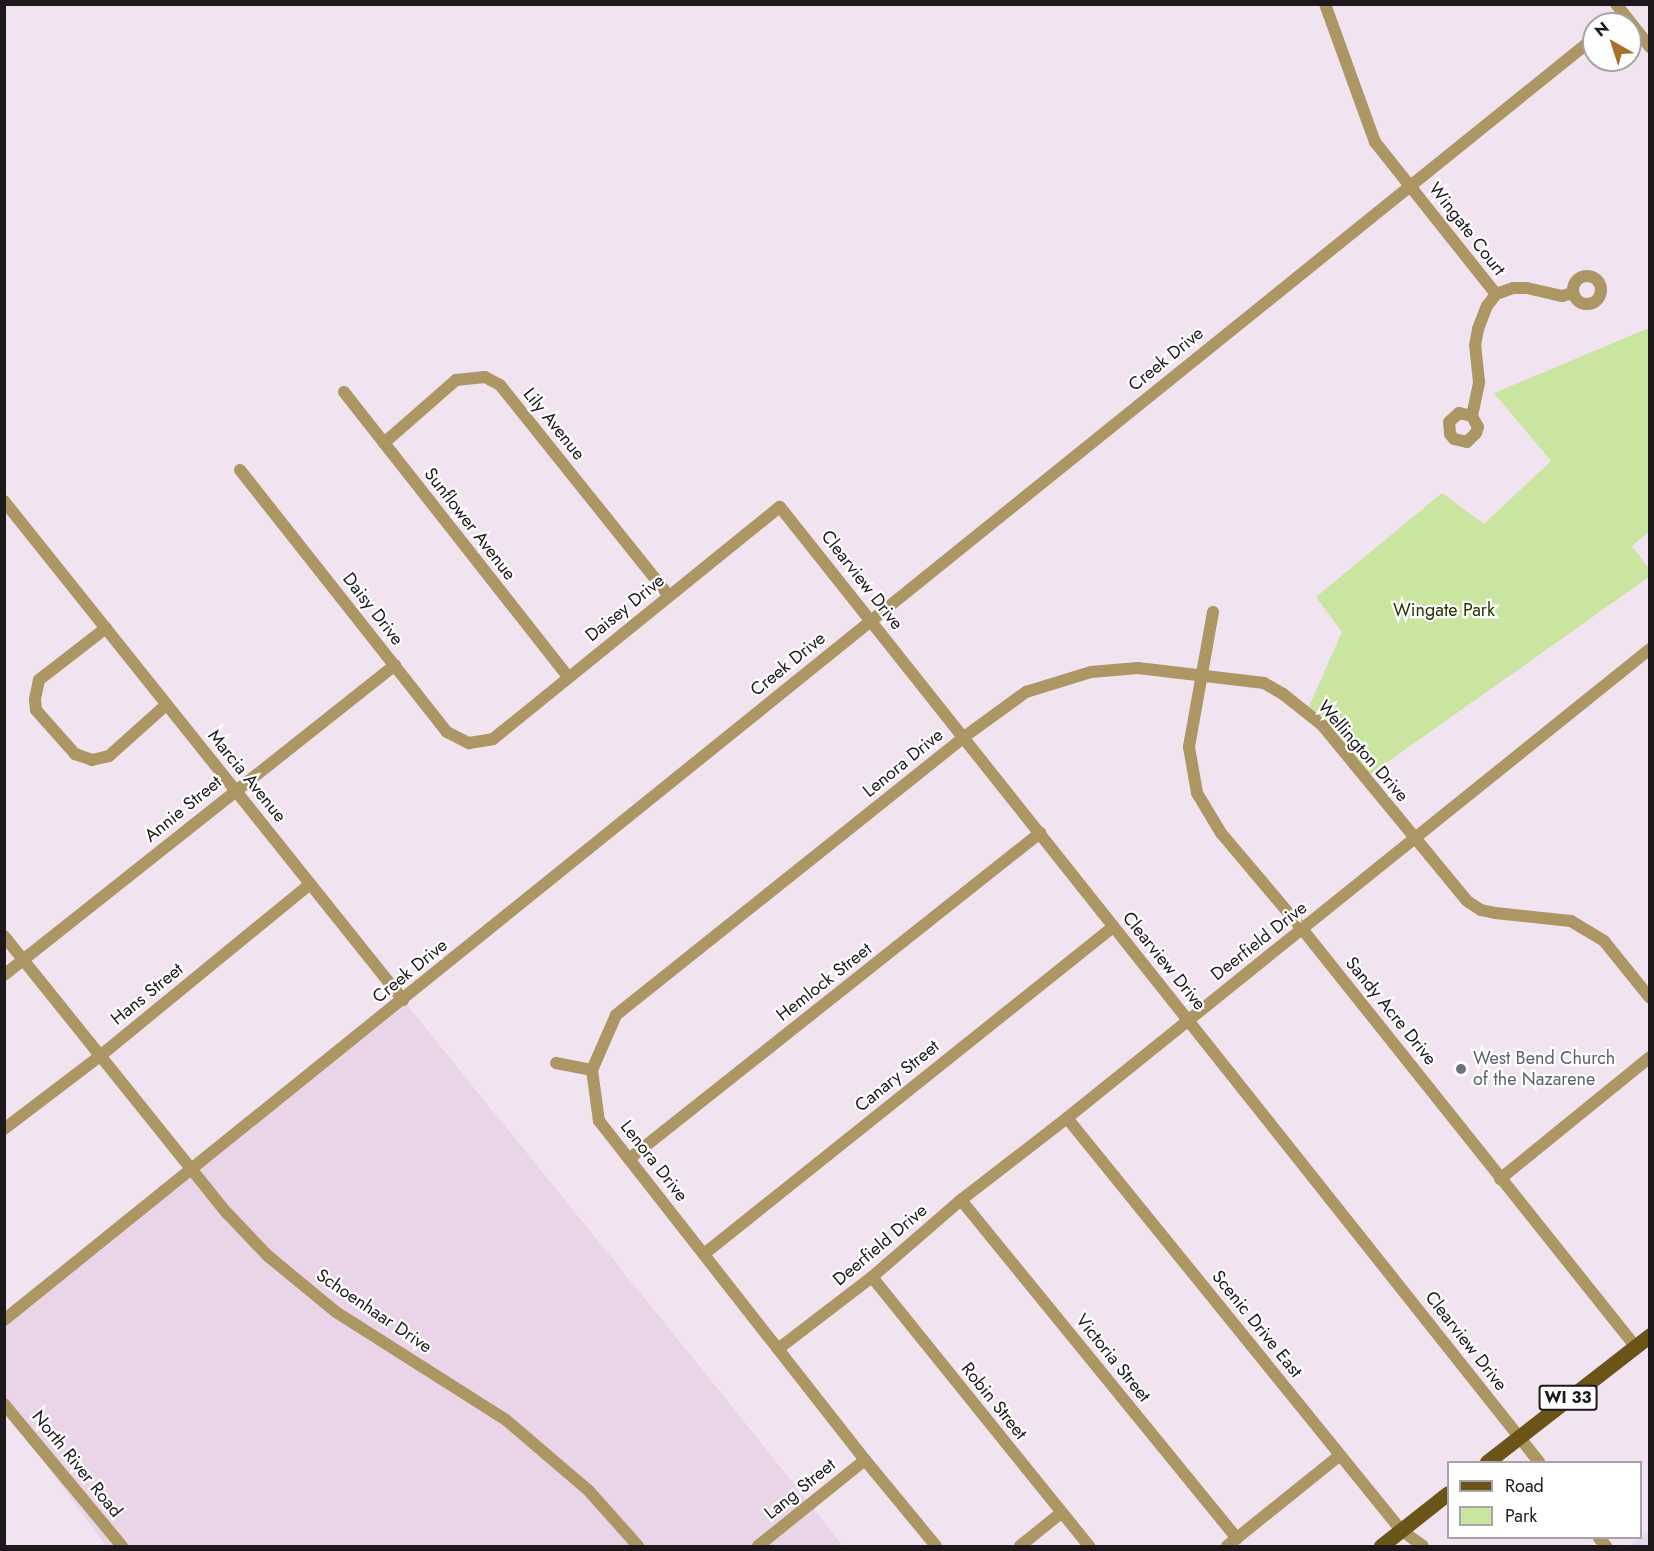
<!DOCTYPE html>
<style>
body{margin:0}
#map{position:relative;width:1654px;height:1551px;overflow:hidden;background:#f1e3f0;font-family:Jost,sans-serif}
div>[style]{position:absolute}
.built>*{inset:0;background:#e9d5e7}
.industrial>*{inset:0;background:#e4d9ed}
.green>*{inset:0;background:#c9e5a0}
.minor>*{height:12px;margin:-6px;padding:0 6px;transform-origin:6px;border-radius:6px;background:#ac9663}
.minor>.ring{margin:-6px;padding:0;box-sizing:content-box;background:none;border:12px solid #ac9663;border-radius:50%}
.major>*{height:15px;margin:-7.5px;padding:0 7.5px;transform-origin:7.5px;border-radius:7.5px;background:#6b5417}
.dots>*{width:16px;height:16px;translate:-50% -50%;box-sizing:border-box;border:3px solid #fff;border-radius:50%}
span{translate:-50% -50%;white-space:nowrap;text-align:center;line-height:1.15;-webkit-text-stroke:4.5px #fff;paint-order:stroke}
.shield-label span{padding:2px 4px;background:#fff;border:2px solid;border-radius:4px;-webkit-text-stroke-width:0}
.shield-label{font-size:16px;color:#1d181c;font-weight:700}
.street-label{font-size:18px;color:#1d181c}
.park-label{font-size:18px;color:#233400}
.worship-label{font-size:18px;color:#5b616d}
.left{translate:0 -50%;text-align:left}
.frame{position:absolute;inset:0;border:6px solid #1d181c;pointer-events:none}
.legend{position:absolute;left:1447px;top:1461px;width:195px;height:78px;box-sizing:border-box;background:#fff;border:2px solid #a5a3a4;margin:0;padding:8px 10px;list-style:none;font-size:18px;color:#1d181c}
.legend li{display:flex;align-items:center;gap:12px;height:30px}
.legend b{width:30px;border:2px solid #a5a3a4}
.north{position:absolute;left:1582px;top:12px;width:60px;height:60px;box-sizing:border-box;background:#fff;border:2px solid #a5a3a4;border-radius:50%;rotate:321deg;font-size:16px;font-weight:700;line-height:24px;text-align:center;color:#1d181c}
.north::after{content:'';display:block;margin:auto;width:21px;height:27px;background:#a76f2c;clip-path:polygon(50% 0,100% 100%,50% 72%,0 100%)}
</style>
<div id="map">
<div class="built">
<i style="clip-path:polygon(403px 1000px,722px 1394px,843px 1546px,106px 1546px,5px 1409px,4px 1320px)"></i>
</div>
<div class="industrial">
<i style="clip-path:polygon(1649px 1530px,1649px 1546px,1629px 1546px,1640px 1538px)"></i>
</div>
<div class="green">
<i style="clip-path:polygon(1649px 328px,1649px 532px,1632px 546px,1649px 569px,1649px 577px,1365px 778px,1307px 711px,1342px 632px,1316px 597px,1442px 493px,1484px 524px,1551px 461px,1494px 393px)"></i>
</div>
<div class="minor">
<i style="left:1325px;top:4px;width:147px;rotate:70.1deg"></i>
<i style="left:1375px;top:142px;width:194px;rotate:51.5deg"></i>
<i style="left:1616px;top:4px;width:55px;rotate:51.7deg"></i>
<i style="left:1611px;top:24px;width:16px;rotate:-40deg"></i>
<i class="ring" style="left:1573px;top:276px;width:16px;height:16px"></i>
<i style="left:1496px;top:294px;width:18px;rotate:-19deg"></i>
<i style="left:1513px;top:288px;width:14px"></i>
<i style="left:1527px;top:288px;width:36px;rotate:13deg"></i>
<i style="left:1562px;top:296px;width:11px;rotate:-15deg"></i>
<i style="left:344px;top:392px;width:362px;rotate:51.8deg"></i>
<i style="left:1472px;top:416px;width:13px;rotate:-167deg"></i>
<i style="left:1459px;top:413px;width:13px;rotate:138deg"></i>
<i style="left:1449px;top:422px;width:12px;rotate:85deg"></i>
<i style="left:1450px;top:434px;width:6px;rotate:51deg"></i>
<i style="left:1454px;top:439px;width:13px;rotate:13deg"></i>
<i style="left:1467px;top:442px;width:13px;rotate:-45deg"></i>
<i style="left:1476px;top:433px;width:6px;rotate:-72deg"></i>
<i style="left:1478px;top:427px;width:13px;rotate:-119deg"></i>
<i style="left:1472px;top:416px;width:35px;rotate:-78deg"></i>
<i style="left:1479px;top:382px;width:36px;rotate:-96deg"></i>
<i style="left:1475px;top:346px;width:17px;rotate:-80deg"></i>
<i style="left:1478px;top:329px;width:25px;rotate:-69deg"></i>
<i style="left:1487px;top:306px;width:15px;rotate:-53deg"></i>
<i style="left:384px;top:443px;width:96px;rotate:-41.2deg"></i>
<i style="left:456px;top:380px;width:29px;rotate:-6deg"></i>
<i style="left:485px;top:377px;width:17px;rotate:28deg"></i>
<i style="left:500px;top:385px;width:270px;rotate:51.3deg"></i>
<i style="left:240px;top:470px;width:334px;rotate:51.7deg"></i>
<i style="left:447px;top:732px;width:25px;rotate:27deg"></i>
<i style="left:469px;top:743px;width:24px;rotate:-9deg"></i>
<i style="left:493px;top:739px;width:369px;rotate:-39deg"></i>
<i style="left:780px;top:507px;width:1220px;rotate:51.52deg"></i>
<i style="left:4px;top:501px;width:639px;rotate:51.35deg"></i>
<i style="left:1213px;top:612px;width:137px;rotate:100.1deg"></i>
<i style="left:1189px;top:747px;width:47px;rotate:80.1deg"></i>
<i style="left:1197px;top:793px;width:47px;rotate:59deg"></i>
<i style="left:1221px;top:833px;width:127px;rotate:49.8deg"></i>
<i style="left:1303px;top:930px;width:532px;rotate:51.41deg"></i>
<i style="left:106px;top:628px;width:85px;rotate:142.2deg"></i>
<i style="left:39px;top:680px;width:19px;rotate:102deg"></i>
<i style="left:35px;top:699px;width:11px;rotate:85deg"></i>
<i style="left:36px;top:710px;width:59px;rotate:48.4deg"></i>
<i style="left:75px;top:754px;width:18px;rotate:19deg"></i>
<i style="left:92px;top:760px;width:17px;rotate:-13deg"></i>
<i style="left:109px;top:756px;width:76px;rotate:-41.8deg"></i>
<i style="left:4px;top:936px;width:356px;rotate:51.2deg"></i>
<i style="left:227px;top:1213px;width:59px;rotate:46.4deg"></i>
<i style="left:268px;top:1256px;width:88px;rotate:39.5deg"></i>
<i style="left:336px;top:1312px;width:201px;rotate:32.4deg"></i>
<i style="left:506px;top:1420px;width:109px;rotate:40.5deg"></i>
<i style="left:589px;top:1491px;width:74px;rotate:48.3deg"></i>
<i style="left:4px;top:975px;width:499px;rotate:-38.4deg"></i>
<i style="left:556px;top:1063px;width:37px;rotate:11deg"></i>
<i style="left:1067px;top:1118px;width:530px;rotate:50.97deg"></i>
<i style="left:1401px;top:1530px;width:27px;rotate:36deg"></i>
<i style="left:4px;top:1129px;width:121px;rotate:-37.2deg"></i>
<i style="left:100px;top:1056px;width:271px;rotate:-39.3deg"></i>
<i style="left:629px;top:1159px;width:525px;rotate:-38.42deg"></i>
<i style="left:1500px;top:1179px;width:193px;rotate:-39.1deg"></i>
<i style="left:961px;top:1200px;width:437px;rotate:50.8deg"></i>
<i style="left:704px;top:1254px;width:524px;rotate:-38.64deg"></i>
<i style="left:872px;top:1277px;width:346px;rotate:51.1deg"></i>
<i style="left:4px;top:1320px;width:2042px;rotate:-38.88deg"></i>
<i style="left:778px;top:1349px;width:118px;rotate:-37.5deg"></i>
<i style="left:872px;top:1277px;width:118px;rotate:-40.9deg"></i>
<i style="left:961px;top:1200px;width:134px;rotate:-37.7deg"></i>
<i style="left:1067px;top:1118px;width:748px;rotate:-38.82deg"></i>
<i style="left:4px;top:1404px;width:185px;rotate:50.3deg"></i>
<i style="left:1599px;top:1538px;width:11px;rotate:49deg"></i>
<i style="left:758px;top:1546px;width:137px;rotate:-38.8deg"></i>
<i style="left:936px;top:1546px;width:112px;rotate:-129.5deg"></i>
<i style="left:865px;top:1460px;width:431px;rotate:-128.1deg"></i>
<i style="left:599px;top:1121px;width:51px;rotate:-97.8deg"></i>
<i style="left:592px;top:1070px;width:60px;rotate:-66.4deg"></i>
<i style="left:616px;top:1015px;width:445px;rotate:-38.6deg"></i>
<i style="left:964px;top:737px;width:77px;rotate:-36deg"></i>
<i style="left:1026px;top:692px;width:68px;rotate:-17.1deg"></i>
<i style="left:1091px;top:672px;width:47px;rotate:-4.9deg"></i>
<i style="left:1138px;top:668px;width:127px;rotate:6.8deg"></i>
<i style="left:1264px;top:683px;width:22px;rotate:30deg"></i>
<i style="left:1283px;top:694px;width:50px;rotate:38.5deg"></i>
<i style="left:1322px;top:725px;width:228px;rotate:50.5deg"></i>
<i style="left:1467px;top:901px;width:17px;rotate:33deg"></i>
<i style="left:1481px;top:910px;width:14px;rotate:12deg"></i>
<i style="left:1495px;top:913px;width:76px;rotate:6deg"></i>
<i style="left:1571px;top:921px;width:39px;rotate:31deg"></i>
<i style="left:1604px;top:941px;width:73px;rotate:51.1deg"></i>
<i style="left:1020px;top:1546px;width:53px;rotate:-38.8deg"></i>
<i style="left:1227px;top:1546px;width:145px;rotate:-38.8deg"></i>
</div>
<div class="major">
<i style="left:1487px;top:1462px;width:207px;rotate:-37.9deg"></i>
<i style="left:1381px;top:1546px;width:85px;rotate:-38.3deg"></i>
</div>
<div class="dots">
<i style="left:1461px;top:1069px;background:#6b7280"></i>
</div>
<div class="shield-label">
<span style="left:1568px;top:1398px">WI 33</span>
</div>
<div class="street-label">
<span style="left:1467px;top:229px;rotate:52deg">Wingate Court</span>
<span style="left:1166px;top:359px;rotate:-39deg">Creek Drive</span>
<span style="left:554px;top:424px;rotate:51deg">Lily Avenue</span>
<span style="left:470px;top:524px;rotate:52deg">Sunflower Avenue</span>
<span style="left:862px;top:580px;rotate:52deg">Clearview Drive</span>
<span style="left:625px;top:608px;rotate:-39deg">Daisey Drive</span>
<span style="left:373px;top:609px;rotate:52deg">Daisy Drive</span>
<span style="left:788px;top:664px;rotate:-39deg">Creek Drive</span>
<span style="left:1363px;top:751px;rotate:49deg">Wellington Drive</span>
<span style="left:903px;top:763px;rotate:-39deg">Lenora Drive</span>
<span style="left:247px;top:776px;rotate:51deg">Marcia Avenue</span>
<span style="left:183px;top:809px;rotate:-39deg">Annie Street</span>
<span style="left:1259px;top:941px;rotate:-38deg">Deerfield Drive</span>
<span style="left:1164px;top:961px;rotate:51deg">Clearview Drive</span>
<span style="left:410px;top:971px;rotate:-39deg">Creek Drive</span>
<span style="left:824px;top:982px;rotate:-38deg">Hemlock Street</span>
<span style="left:147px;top:994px;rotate:-39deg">Hans Street</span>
<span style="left:1391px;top:1011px;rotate:51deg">Sandy Acre Drive</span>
<span style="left:897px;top:1076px;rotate:-39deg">Canary Street</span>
<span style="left:654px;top:1161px;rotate:52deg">Lenora Drive</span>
<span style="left:880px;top:1245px;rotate:-40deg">Deerfield Drive</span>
<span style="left:374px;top:1311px;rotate:34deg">Schoenhaar Drive</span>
<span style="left:1257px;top:1324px;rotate:51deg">Scenic Drive East</span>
<span style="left:1466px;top:1341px;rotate:52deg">Clearview Drive</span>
<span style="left:1113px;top:1358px;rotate:51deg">Victoria Street</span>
<span style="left:994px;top:1401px;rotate:51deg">Robin Street</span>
<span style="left:77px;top:1464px;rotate:51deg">North River Road</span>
<span style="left:800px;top:1489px;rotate:-39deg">Lang Street</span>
</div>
<div class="park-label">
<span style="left:1444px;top:610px">Wingate Park</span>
</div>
<div class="worship-label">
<span class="left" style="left:1473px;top:1069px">West Bend Church<br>of the Nazarene</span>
</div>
<div class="frame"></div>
<ul class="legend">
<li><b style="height:8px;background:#6b5417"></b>Road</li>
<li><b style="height:16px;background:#c9e5a0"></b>Park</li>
</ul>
<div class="north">N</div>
</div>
